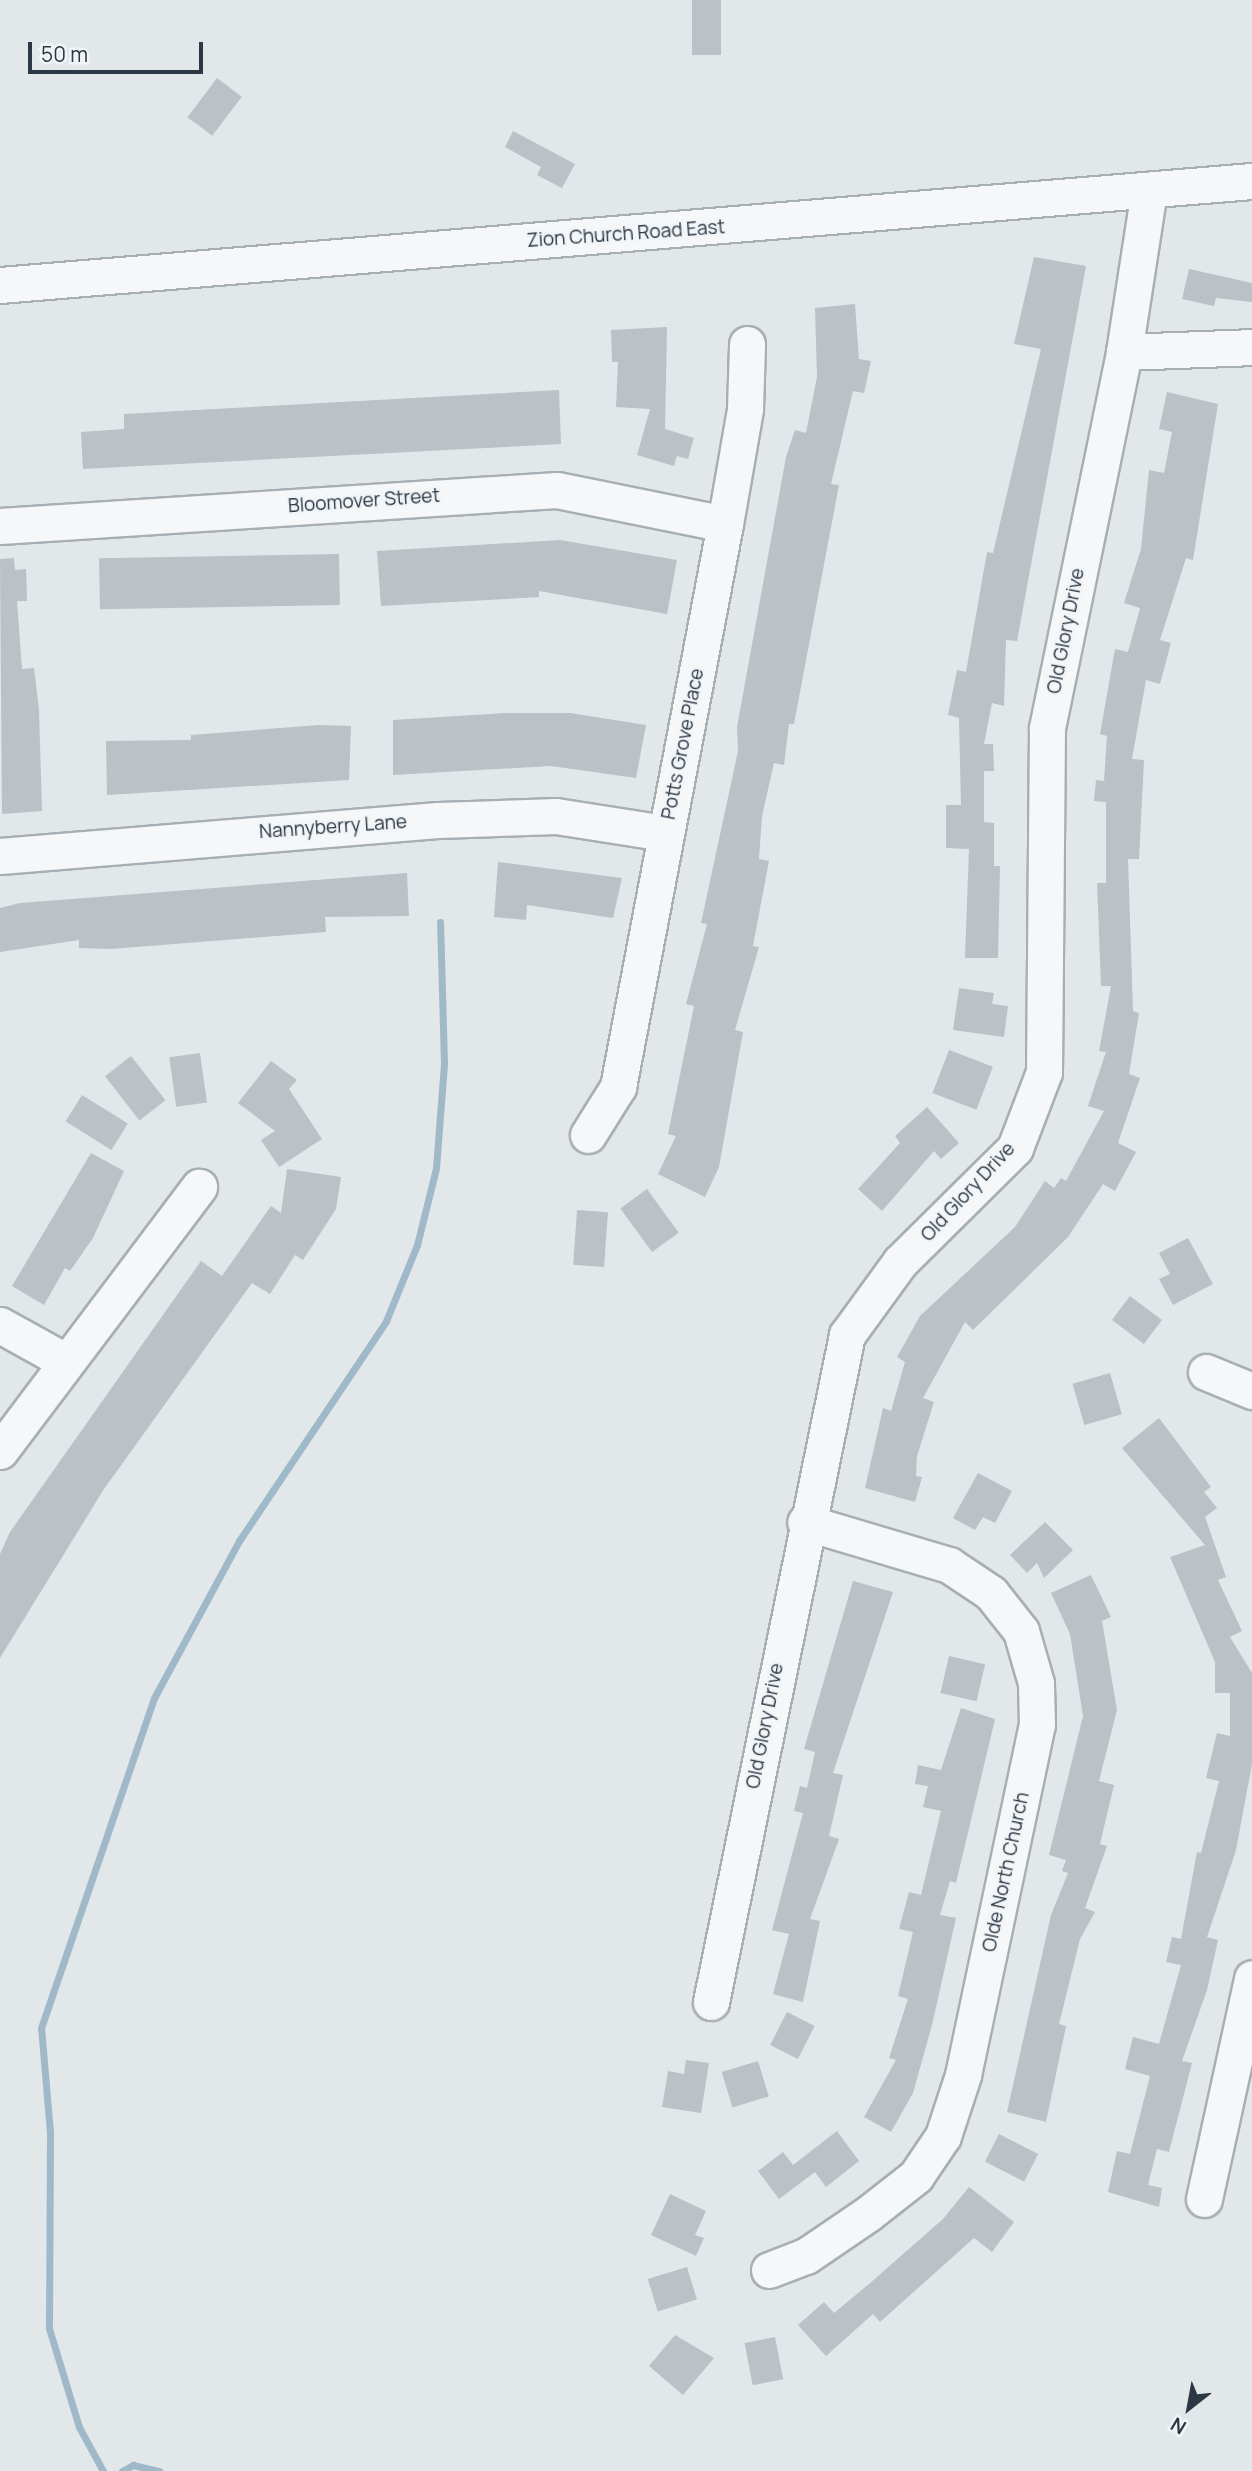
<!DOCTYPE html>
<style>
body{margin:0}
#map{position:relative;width:1252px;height:2471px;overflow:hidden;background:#e2e7ea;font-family:Manrope,sans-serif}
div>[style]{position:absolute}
.stream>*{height:7px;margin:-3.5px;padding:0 3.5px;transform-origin:3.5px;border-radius:3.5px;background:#9fb9c9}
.building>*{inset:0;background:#bac1c7;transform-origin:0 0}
.roads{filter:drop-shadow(2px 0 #a7afb4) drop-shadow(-2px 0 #a7afb4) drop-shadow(0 2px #a7afb4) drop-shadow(0 -2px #a7afb4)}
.minor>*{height:35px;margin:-17.5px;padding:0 17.5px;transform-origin:17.5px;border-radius:17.5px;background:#f5f7f8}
span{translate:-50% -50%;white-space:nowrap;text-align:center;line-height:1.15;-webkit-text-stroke:5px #f2f5f8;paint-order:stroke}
.street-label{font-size:19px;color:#2b3742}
.north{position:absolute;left:1154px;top:2373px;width:70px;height:70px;-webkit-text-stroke:5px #f2f5f8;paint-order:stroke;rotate:211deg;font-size:19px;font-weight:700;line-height:28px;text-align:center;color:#2b3742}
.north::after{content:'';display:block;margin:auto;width:24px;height:32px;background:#2b3742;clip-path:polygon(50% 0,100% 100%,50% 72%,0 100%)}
.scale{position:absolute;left:28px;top:42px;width:175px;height:32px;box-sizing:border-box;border:4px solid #2b3742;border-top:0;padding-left:9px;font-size:21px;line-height:24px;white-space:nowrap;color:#2b3742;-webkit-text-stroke:5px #f2f5f8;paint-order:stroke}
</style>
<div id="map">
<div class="stream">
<i style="left:103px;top:2471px;width:50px;rotate:-118.6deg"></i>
<i style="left:79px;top:2427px;width:103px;rotate:-106.9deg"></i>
<i style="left:49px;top:2328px;width:196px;rotate:-89.7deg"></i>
<i style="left:50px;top:2132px;width:104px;rotate:-94.9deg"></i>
<i style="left:41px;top:2028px;width:349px;rotate:-71.1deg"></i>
<i style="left:154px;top:1698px;width:179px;rotate:-61.6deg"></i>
<i style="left:239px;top:1541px;width:265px;rotate:-56.2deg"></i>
<i style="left:386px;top:1321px;width:82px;rotate:-67.8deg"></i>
<i style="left:417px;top:1245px;width:79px;rotate:-76.1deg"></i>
<i style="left:436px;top:1168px;width:105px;rotate:-85.6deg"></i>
<i style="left:444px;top:1063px;width:141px;rotate:-91.6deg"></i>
<i style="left:122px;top:2471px;width:13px;rotate:-29deg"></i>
<i style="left:133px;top:2465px;width:27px;rotate:13deg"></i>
</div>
<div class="building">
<i style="left:692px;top:0;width:29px;height:55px"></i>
<i style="left:217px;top:78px;width:31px;height:49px;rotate:37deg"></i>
<i style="clip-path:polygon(513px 131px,575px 164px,562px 188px,537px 175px,541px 167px,505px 147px)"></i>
<i style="clip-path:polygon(1034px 257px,1086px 266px,1017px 641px,1006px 640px,1004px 706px,992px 703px,984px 744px,993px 744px,994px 771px,984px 771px,984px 822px,994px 823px,994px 866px,1000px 866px,998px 958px,965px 958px,969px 849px,946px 848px,946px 805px,961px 805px,959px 718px,948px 715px,957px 670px,966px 672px,987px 552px,993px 553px,1041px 349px,1014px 344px)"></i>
<i style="clip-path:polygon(1189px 269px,1252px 283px,1252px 302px,1216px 298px,1214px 306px,1182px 299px)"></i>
<i style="clip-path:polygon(855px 304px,859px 359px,871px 361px,864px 393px,853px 391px,831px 484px,839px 485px,794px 724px,789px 724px,784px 765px,774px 763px,762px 816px,759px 859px,769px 861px,753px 946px,759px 947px,735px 1030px,743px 1032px,719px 1167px,705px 1197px,658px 1174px,676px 1136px,668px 1134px,694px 1006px,686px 1004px,707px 924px,701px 923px,738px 751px,737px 727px,786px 457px,795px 430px,806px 433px,817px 377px,815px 308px)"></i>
<i style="clip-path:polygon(667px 327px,665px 429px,694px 438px,688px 459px,677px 456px,674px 466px,637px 455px,650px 409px,616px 407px,618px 362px,612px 362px,611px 330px)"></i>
<i style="clip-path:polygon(559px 390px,561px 444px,83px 469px,81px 432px,124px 429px,124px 414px)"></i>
<i style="clip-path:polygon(1167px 392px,1218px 404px,1193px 560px,1186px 558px,1160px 640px,1171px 643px,1160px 684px,1146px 680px,1132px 759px,1144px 760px,1139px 859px,1128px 859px,1133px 1011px,1139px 1013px,1129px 1074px,1140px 1078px,1118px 1143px,1136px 1152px,1115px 1191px,1103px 1184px,1068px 1237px,973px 1330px,965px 1322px,923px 1398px,934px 1402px,917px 1456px,916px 1476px,922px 1477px,915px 1502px,865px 1488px,883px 1408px,891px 1411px,905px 1362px,897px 1357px,920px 1316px,1015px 1227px,1045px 1181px,1054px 1188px,1061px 1178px,1066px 1181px,1104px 1111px,1088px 1106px,1106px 1052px,1099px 1051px,1111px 986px,1101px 986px,1097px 883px,1106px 883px,1106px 802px,1094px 801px,1096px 780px,1104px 781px,1107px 736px,1100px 734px,1115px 649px,1128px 652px,1140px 608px,1124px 603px,1141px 549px,1149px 470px,1164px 473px,1172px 432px,1159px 429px)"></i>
<i style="clip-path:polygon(560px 540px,677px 560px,667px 614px,539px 591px,539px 597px,381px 606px,377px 551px)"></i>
<i style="left:339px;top:554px;width:51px;height:240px;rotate:89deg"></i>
<i style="clip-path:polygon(14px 558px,15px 570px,26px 569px,27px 601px,17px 601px,22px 669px,34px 668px,39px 710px,42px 811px,2px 814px,0 559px)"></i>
<i style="clip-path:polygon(506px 713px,570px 713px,646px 725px,636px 778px,551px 766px,393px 775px,393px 720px)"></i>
<i style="clip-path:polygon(319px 725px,351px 726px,349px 780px,107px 795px,106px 741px,191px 740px,191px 735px)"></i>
<i style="clip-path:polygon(498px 862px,622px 878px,613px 918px,527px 905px,526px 920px,494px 917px)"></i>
<i style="clip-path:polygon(407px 873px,409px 916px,325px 917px,326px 932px,111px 949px,79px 948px,79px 940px,0 952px,0 908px,20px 903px)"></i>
<i style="clip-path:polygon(959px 988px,994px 993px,992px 1004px,1008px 1006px,1004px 1037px,953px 1030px)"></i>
<i style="left:949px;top:1050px;width:47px;height:46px;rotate:21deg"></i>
<i style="left:200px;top:1053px;width:50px;height:31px;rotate:82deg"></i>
<i style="left:131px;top:1056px;width:56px;height:33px;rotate:52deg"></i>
<i style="clip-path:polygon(271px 1061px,297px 1080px,289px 1089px,322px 1139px,279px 1167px,261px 1140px,275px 1131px,238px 1103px)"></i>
<i style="left:82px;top:1095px;width:54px;height:31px;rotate:32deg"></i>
<i style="clip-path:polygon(927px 1107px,959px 1143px,941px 1159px,934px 1151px,882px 1211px,858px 1189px,900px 1143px,895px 1136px)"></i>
<i style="clip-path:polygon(91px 1153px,124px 1171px,93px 1238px,70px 1271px,65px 1268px,44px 1305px,12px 1286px)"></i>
<i style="clip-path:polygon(287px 1169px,341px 1177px,336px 1209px,303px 1260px,295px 1255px,270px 1294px,252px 1283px,104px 1489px,0 1658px,0 1554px,10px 1532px,201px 1261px,222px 1276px,271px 1206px,281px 1213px)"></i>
<i style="left:647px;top:1189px;width:54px;height:33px;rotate:54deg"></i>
<i style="left:577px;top:1210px;width:31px;height:55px;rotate:4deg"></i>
<i style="clip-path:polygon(1188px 1238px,1213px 1284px,1173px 1305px,1159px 1279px,1170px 1274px,1159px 1253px)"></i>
<i style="left:1130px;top:1296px;width:40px;height:30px;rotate:37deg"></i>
<i style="left:1110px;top:1373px;width:43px;height:39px;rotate:74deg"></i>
<i style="clip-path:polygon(1159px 1418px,1211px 1487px,1204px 1492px,1217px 1508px,1205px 1517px,1226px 1577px,1218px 1580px,1242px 1631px,1230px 1637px,1252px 1673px,1252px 1764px,1236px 1850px,1207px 1937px,1218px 1940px,1207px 1990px,1182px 2061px,1192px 2063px,1169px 2152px,1157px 2149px,1148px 2185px,1162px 2188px,1159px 2207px,1108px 2192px,1117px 2151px,1130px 2154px,1150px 2076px,1125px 2069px,1133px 2037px,1159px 2044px,1181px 1965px,1166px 1962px,1172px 1937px,1181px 1939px,1197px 1852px,1201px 1853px,1219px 1781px,1206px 1778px,1217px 1733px,1230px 1736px,1230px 1693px,1215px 1693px,1215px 1662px,1170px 1557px,1205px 1545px,1122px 1448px)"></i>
<i style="clip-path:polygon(978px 1473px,1012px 1491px,995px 1523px,983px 1517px,975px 1530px,953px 1518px)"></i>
<i style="clip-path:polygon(1045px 1522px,1073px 1550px,1044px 1578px,1037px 1563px,1027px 1573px,1010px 1555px)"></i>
<i style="clip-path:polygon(1091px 1575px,1111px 1617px,1102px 1621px,1117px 1710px,1099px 1781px,1114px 1785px,1100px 1844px,1107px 1846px,1085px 1908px,1095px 1912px,1080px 1939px,1059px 2024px,1066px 2026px,1046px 2122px,1007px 2112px,1051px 1915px,1068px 1873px,1062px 1871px,1066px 1860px,1049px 1855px,1083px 1716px,1070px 1634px,1051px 1593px)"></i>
<i style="clip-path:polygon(853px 1581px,893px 1592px,833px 1773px,843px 1775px,829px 1836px,839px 1839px,810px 1919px,820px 1921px,803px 2002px,773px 1994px,789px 1934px,772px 1930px,803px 1813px,794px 1811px,800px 1786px,807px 1788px,815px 1752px,804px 1749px)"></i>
<i style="left:949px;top:1656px;width:37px;height:38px;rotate:13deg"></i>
<i style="clip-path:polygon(961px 1708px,995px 1719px,956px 1883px,950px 1881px,940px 1915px,956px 1918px,932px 2025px,913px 2093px,891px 2132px,864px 2117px,896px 2060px,889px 2058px,908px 1999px,898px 1996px,913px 1932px,899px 1929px,909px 1892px,921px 1895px,941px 1811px,923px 1807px,928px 1786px,915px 1784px,918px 1765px,941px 1770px)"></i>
<i style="left:787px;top:2012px;width:31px;height:37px;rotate:27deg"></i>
<i style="clip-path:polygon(686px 2060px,709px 2063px,701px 2113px,662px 2107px,668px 2071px,684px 2074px)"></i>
<i style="left:758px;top:2061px;width:37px;height:38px;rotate:73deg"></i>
<i style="clip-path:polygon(837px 2131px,859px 2161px,826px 2187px,815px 2172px,779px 2199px,758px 2171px,783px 2152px,793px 2165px)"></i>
<i style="left:999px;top:2134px;width:44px;height:31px;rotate:27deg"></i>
<i style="clip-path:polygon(969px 2187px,1014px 2222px,992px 2252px,974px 2238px,880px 2322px,873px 2314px,826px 2356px,798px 2325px,824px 2302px,834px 2313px,869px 2284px,943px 2219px)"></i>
<i style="clip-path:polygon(670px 2194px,706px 2211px,695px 2235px,704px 2238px,696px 2256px,651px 2235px)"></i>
<i style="left:687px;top:2267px;width:34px;height:41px;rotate:73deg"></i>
<i style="clip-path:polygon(675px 2335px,714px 2358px,683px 2395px,649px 2366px)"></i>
<i style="left:775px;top:2337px;width:43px;height:31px;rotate:79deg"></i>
</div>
<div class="roads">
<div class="minor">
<i style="left:0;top:285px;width:1256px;rotate:-4.75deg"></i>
<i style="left:1124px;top:352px;width:128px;rotate:-2.2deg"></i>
<i style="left:0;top:526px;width:558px;rotate:-3.7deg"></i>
<i style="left:557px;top:490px;width:171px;rotate:11.4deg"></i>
<i style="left:0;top:856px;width:439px;rotate:-4.7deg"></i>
<i style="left:438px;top:820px;width:118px;rotate:-1.9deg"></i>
<i style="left:556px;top:816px;width:110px;rotate:8.9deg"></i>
<i style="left:588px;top:1135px;width:57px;rotate:-58deg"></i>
<i style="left:618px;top:1087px;width:573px;rotate:-79.24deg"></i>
<i style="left:725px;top:524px;width:117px;rotate:-80.1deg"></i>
<i style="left:745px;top:409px;width:65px;rotate:-88.2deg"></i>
<i style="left:0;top:1325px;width:74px;rotate:29deg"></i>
<i style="left:1206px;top:1372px;width:50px;rotate:22.4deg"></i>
<i style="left:0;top:1451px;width:331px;rotate:-53deg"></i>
<i style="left:711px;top:2002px;width:681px;rotate:-78.48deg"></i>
<i style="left:847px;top:1335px;width:90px;rotate:-54deg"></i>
<i style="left:900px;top:1262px;width:162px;rotate:-44.7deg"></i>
<i style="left:1015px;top:1148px;width:81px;rotate:-69.1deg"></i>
<i style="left:1044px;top:1072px;width:344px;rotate:-89.5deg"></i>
<i style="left:1047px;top:728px;width:384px;rotate:-78.4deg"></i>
<i style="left:1124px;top:352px;width:164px;rotate:-81.2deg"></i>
<i style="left:1204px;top:2199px;width:226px;rotate:-77.7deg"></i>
<i style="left:769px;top:2270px;width:40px;rotate:-21deg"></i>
<i style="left:806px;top:2256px;width:76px;rotate:-34.3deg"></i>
<i style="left:869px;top:2213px;width:60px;rotate:-38.2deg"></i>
<i style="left:916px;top:2176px;width:48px;rotate:-56deg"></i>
<i style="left:943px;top:2136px;width:64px;rotate:-71.8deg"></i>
<i style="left:963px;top:2075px;width:358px;rotate:-78.1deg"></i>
<i style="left:1037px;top:1725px;width:42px;rotate:-91.4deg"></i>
<i style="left:1036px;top:1683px;width:54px;rotate:-106.1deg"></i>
<i style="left:1021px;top:1631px;width:48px;rotate:-128.3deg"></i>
<i style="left:991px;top:1593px;width:50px;rotate:-146.3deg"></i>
<i style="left:949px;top:1565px;width:150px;rotate:-163.4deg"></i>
</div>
</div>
<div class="street-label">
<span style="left:626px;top:234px;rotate:-4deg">Zion Church Road East</span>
<span style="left:364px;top:501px;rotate:-4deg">Bloomover Street</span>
<span style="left:1066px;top:631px;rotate:-79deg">Old Glory Drive</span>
<span style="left:683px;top:744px;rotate:-79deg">Potts Grove Place</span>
<span style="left:333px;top:827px;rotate:-4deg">Nannyberry Lane</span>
<span style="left:968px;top:1192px;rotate:-47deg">Old Glory Drive</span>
<span style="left:765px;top:1726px;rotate:-79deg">Old Glory Drive</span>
<span style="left:1006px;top:1872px;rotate:-78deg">Olde North Church</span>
</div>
<div class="north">N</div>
<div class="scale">50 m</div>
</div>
